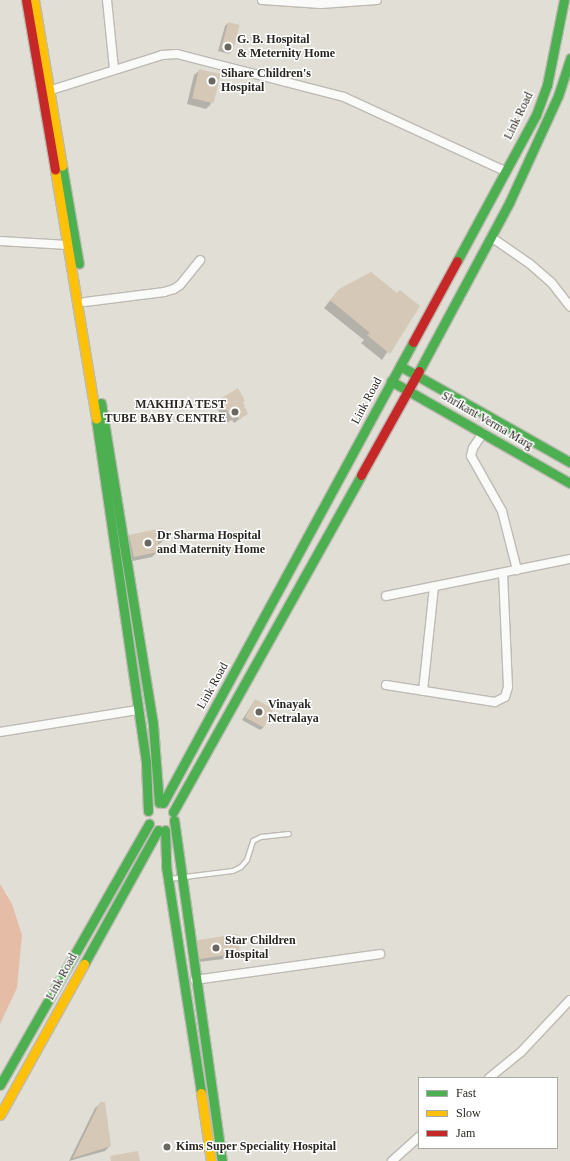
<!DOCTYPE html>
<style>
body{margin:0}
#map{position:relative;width:570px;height:1161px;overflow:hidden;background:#e1ded6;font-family:"Times New Roman",serif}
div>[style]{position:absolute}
.green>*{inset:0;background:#e5bda6}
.shadow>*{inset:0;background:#0003}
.building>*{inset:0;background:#d6c8b6;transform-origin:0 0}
.roads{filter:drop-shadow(1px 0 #bdbab4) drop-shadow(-1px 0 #bdbab4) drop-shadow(0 1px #bdbab4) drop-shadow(0 -1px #bdbab4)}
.lane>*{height:4px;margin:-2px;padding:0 2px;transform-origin:2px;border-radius:2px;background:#fafaf9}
.street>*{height:8px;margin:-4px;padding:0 4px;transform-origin:4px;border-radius:4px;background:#fafaf9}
.fast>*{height:9px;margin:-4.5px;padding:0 4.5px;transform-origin:4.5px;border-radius:4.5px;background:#4caf50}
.slow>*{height:9px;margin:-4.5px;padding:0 4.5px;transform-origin:4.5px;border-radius:4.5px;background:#ffc107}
.jam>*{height:9px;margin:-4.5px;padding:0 4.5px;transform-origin:4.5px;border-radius:4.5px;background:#c62828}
.dots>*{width:11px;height:11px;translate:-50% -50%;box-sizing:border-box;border:2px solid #fff;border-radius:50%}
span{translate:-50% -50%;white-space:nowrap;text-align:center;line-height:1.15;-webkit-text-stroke:3px #fff;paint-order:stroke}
.poi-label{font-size:12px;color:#292721;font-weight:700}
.left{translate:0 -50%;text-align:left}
.right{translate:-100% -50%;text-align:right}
.street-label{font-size:12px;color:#292721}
.legend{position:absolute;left:418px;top:1077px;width:140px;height:72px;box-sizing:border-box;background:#fff;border:1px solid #a9a9a6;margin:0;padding:5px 7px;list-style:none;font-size:12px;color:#292721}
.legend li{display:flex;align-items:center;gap:8px;height:20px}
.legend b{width:20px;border:1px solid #a9a9a6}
</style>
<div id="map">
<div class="green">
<i style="clip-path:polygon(0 884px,12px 904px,22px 935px,17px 988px,0 1024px)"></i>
</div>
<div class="shadow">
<i style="clip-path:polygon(228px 23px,232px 51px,229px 54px,218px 51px,225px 26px)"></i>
<i style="clip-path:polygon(200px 70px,211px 104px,206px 109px,187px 104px,194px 75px)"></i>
<i style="clip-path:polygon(397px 294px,419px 306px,382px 360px,361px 343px,364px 340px,324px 308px,332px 298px)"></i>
<i style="clip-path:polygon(221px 400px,242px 403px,247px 414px,234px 423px,232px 420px,226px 423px,215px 405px)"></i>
<i style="clip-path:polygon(129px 535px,164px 540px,157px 546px,157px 552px,152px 557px,128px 562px,124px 541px)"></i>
<i style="clip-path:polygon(255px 700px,264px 727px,260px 730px,242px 720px)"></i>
<i style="clip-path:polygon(237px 935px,239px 952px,233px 958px,189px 963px)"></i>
<i style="clip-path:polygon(101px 1103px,110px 1146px,105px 1151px,69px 1161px,95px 1108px)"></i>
</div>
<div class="building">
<i style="left:228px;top:22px;width:12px;height:27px;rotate:14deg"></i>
<i style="left:199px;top:69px;width:22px;height:30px;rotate:13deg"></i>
<i style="clip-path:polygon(371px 272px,397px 293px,400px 290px,420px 306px,390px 354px,367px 335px,370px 333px,330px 300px,339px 289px)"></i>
<i style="clip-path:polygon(238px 388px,245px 401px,243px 402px,248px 414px,239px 419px,237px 415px,232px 419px,220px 399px)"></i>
<i style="clip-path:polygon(162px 528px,165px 540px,158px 542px,158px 552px,134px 557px,129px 535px)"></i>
<i style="left:255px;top:699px;width:21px;height:21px;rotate:28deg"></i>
<i style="left:237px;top:934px;width:19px;height:45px;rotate:81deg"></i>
<i style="clip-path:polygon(100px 1102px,105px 1102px,111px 1146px,73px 1158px)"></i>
<i style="clip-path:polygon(138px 1151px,140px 1161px,111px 1161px,110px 1156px)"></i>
</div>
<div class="roads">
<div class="lane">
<i style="left:169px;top:879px;width:64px;rotate:-7.1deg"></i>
<i style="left:233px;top:871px;width:9px;rotate:-27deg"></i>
<i style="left:241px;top:867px;width:9px;rotate:-49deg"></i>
<i style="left:247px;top:860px;width:20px;rotate:-72deg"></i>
<i style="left:253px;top:841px;width:9px;rotate:-27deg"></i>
<i style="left:261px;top:837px;width:28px;rotate:-6deg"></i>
</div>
<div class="street">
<i style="left:107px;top:0;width:69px;rotate:84.2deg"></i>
<i style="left:262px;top:0;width:59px;rotate:3.9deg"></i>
<i style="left:321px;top:4px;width:56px;rotate:-4.1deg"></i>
<i style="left:45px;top:92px;width:123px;rotate:-17.5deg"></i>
<i style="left:162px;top:55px;width:15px;rotate:-4deg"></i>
<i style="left:177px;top:54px;width:172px;rotate:14.4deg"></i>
<i style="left:344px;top:97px;width:177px;rotate:24.7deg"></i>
<i style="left:491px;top:237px;width:47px;rotate:34.7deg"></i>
<i style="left:530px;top:264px;width:28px;rotate:41deg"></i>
<i style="left:551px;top:282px;width:31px;rotate:52deg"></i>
<i style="left:0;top:241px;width:68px;rotate:3.4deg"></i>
<i style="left:85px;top:302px;width:80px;rotate:-7.2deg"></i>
<i style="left:164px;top:292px;width:10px;rotate:-17deg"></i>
<i style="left:174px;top:289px;width:7px;rotate:-34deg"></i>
<i style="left:180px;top:285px;width:32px;rotate:-51deg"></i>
<i style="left:483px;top:433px;width:18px;rotate:124deg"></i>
<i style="left:473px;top:448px;width:8px;rotate:104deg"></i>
<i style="left:471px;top:456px;width:63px;rotate:60.6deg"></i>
<i style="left:502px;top:511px;width:61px;rotate:75.7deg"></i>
<i style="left:386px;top:596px;width:188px;rotate:-11.4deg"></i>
<i style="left:386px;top:685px;width:110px;rotate:8.9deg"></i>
<i style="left:495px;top:702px;width:11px;rotate:-27deg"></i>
<i style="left:505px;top:697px;width:10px;rotate:-73deg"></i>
<i style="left:508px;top:687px;width:114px;rotate:-92.5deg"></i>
<i style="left:423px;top:691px;width:105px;rotate:-84deg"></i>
<i style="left:0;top:732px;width:140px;rotate:-9.1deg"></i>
<i style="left:195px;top:980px;width:187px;rotate:-8deg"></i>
<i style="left:489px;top:1078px;width:41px;rotate:-39.1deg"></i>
<i style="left:521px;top:1052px;width:71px;rotate:-46.7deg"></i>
<i style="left:392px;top:1161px;width:36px;rotate:-42deg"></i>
</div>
<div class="fast">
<i style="left:62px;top:166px;width:99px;rotate:80.2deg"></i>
<i style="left:457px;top:261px;width:166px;rotate:-61.6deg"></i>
<i style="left:536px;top:115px;width:32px;rotate:-70deg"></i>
<i style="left:547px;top:85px;width:87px;rotate:-78.7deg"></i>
<i style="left:400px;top:366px;width:195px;rotate:29.5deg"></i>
<i style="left:419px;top:371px;width:191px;rotate:-61.8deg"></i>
<i style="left:509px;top:203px;width:118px;rotate:-65.4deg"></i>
<i style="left:558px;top:96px;width:40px;rotate:-72deg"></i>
<i style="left:391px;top:381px;width:206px;rotate:29.7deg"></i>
<i style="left:101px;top:403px;width:326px;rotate:80.8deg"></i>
<i style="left:153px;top:725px;width:78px;rotate:85.6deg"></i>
<i style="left:96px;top:419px;width:348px;rotate:81.7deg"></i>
<i style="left:146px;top:763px;width:48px;rotate:87.6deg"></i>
<i style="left:163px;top:803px;width:524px;rotate:-61.53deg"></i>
<i style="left:173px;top:812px;width:386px;rotate:-60.8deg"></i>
<i style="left:174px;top:820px;width:344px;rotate:82deg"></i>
<i style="left:165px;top:830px;width:36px;rotate:88deg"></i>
<i style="left:166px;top:866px;width:230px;rotate:81.2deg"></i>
<i style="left:84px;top:964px;width:153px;rotate:-61.1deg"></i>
<i style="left:0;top:1085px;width:301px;rotate:-60.3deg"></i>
</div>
<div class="slow">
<i style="left:34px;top:0;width:168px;rotate:80.4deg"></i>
<i style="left:55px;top:170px;width:252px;rotate:80.6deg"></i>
<i style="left:201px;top:1093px;width:69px;rotate:81.6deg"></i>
<i style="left:0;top:1115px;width:173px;rotate:-60.9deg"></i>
</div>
<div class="jam">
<i style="left:26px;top:0;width:172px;rotate:80.3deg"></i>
<i style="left:413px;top:342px;width:92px;rotate:-61.5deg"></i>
<i style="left:361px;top:475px;width:119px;rotate:-60.9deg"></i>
</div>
</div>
<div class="dots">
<i style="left:228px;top:47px;background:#696760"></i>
<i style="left:212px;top:81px;background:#696760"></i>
<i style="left:235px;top:412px;background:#696760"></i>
<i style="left:148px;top:543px;background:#696760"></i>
<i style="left:259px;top:712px;background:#696760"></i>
<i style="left:216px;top:948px;background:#696760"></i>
<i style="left:167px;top:1147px;background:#696760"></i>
</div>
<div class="poi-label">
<span class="left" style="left:237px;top:47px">G. B. Hospital<br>&amp; Meternity Home</span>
<span class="left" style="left:221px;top:81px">Sihare Children's<br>Hospital</span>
<span class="right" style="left:226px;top:412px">MAKHIJA TEST<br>TUBE BABY CENTRE</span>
<span class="left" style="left:157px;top:543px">Dr Sharma Hospital<br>and Maternity Home</span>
<span class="left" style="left:268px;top:712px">Vinayak<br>Netralaya</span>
<span class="left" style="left:225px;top:948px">Star Children<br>Hospital</span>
<span class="left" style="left:176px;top:1147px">Kims Super Speciality Hospital</span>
</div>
<div class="street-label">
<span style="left:519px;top:116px;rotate:-64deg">Link Road</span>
<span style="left:367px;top:401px;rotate:-62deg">Link Road</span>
<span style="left:487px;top:421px;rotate:30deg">Shrikant Verma Marg</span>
<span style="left:213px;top:686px;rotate:-61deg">Link Road</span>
<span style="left:62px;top:977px;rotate:-61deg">Link Road</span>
</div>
<ul class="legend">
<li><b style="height:5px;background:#4caf50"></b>Fast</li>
<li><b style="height:5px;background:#ffc107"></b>Slow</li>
<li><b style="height:5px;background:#c62828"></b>Jam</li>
</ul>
</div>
